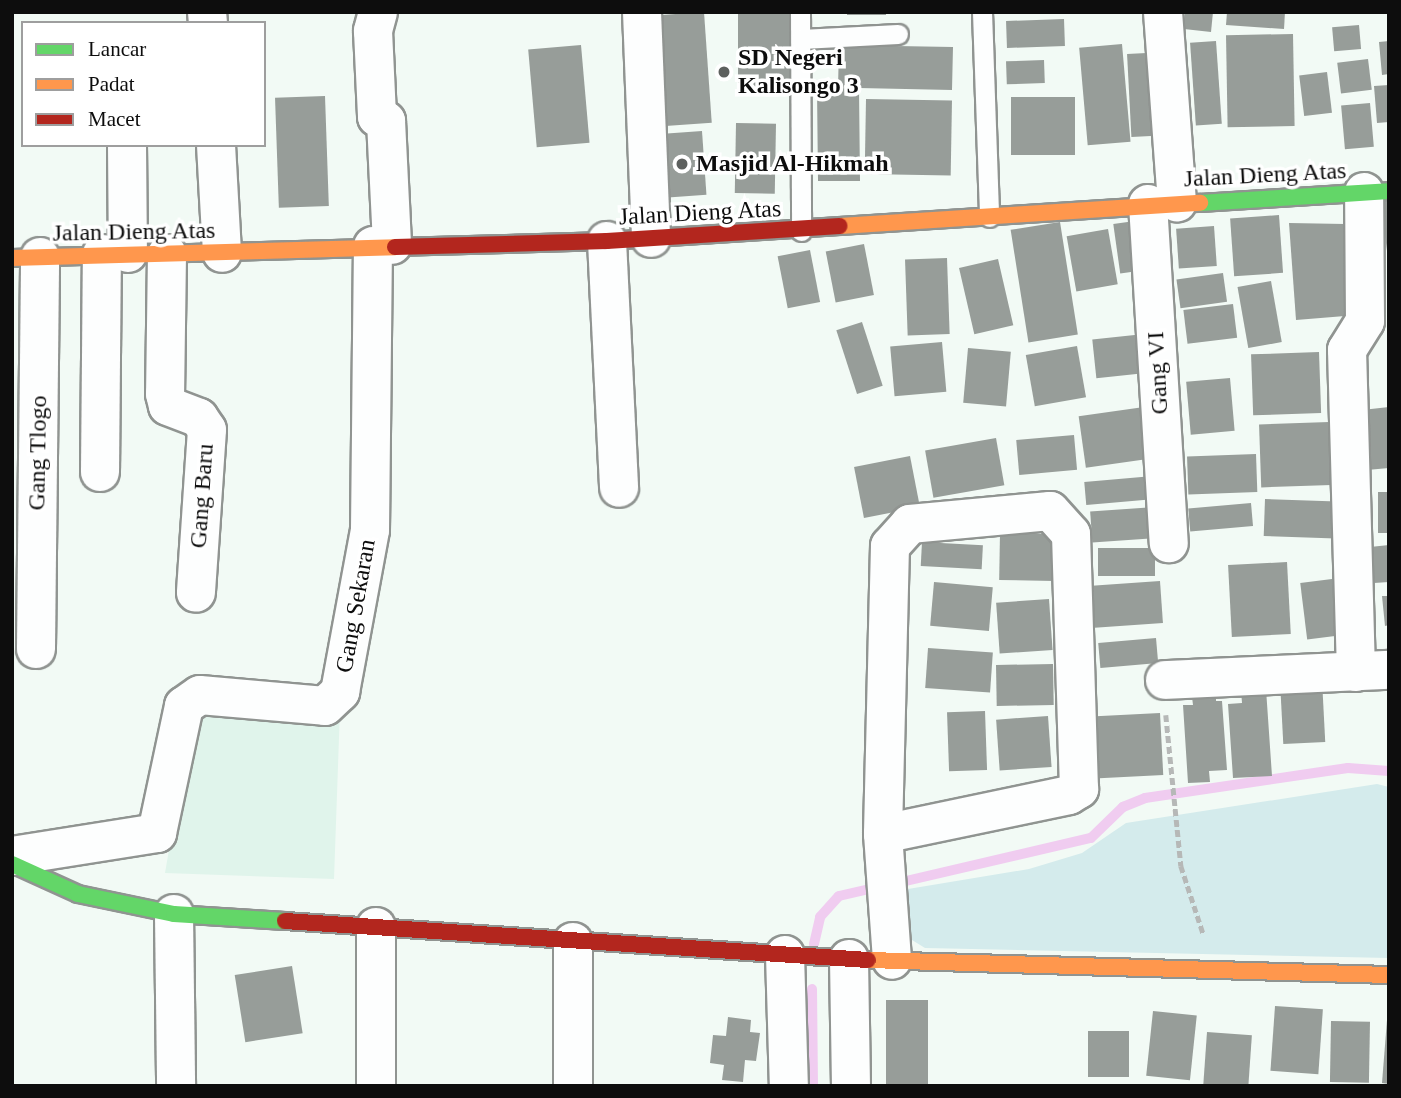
<!DOCTYPE html>
<style>
body{margin:0}
#map{position:relative;width:1401px;height:1098px;overflow:hidden;background:#f2faf5;font-family:Georgia,serif}
div>[style]{position:absolute}
.farmland>*{inset:0;background:#e0f4eb}
.green>*{inset:0;background:#d4ebec}
.stream>*{height:10px;margin:-5px;padding:0 5px;transform-origin:5px;border-radius:5px;background:#f0ccf0}
.building>*{inset:0;background:#979d99;transform-origin:0 0}
.path>*{height:4.5px;margin-top:-2.25px;transform-origin:0;background:repeating-linear-gradient(90deg,#b6b8b7 0 7px,transparent 0 10.5px)}
.roads{filter:drop-shadow(2px 0 #909491) drop-shadow(-2px 0 #909491) drop-shadow(0 2px #909491) drop-shadow(0 -2px #909491)}
.lane>*{height:19px;margin:-9.5px;padding:0 9.5px;transform-origin:9.5px;border-radius:9.5px;background:#fdfefe}
.street>*{height:38px;margin:-19px;padding:0 19px;transform-origin:19px;border-radius:19px;background:#fdfefe}
.fast>*{height:16px;margin:-8px;padding:0 8px;transform-origin:8px;border-radius:8px;background:#63d668}
.slow>*{height:16px;margin:-8px;padding:0 8px;transform-origin:8px;border-radius:8px;background:#ff974d}
.jam>*{height:16px;margin:-8px;padding:0 8px;transform-origin:8px;border-radius:8px;background:#b3261e}
.dots>*{width:19px;height:19px;translate:-50% -50%;box-sizing:border-box;border:4px solid #fff;border-radius:50%}
span{translate:-50% -50%;white-space:nowrap;text-align:center;line-height:1.15;-webkit-text-stroke:7px #fff;paint-order:stroke}
.poi-label{font-size:24px;color:#0d0d0d;font-weight:700}
.left{translate:0 -50%;text-align:left}
.street-label{font-size:24px;color:#0d0d0d}
.frame{position:absolute;inset:0;border:14px solid #0d0d0d;pointer-events:none}
.legend{position:absolute;left:21px;top:21px;width:245px;height:126px;box-sizing:border-box;background:#fff;border:2px solid #9e9e9e;margin:0;padding:9px 12px;list-style:none;font-size:21px;color:#0d0d0d}
.legend li{display:flex;align-items:center;gap:14px;height:35px}
.legend b{width:35px;border:2px solid #9e9e9e}
</style>
<div id="map">
<div class="farmland">
<i style="clip-path:polygon(194px 706px,340px 709px,334px 879px,165px 873px)"></i>
</div>
<div class="green">
<i style="clip-path:polygon(1377px 784px,1389px 787px,1389px 958px,925px 948px,912px 940px,902px 890px,1029px 869px,1082px 853px,1126px 823px)"></i>
</div>
<div class="stream">
<i style="left:893px;top:884px;width:203px;rotate:-13.1deg"></i>
<i style="left:1091px;top:838px;width:45px;rotate:-44.1deg"></i>
<i style="left:1123px;top:807px;width:24px;rotate:-22deg"></i>
<i style="left:1145px;top:798px;width:205px;rotate:-8.4deg"></i>
<i style="left:1348px;top:768px;width:41px;rotate:4.2deg"></i>
<i style="left:814px;top:944px;width:28px;rotate:-77deg"></i>
<i style="left:820px;top:917px;width:28px;rotate:-48deg"></i>
<i style="left:839px;top:896px;width:40px;rotate:-13deg"></i>
<i style="left:812px;top:989px;width:97px;rotate:89.4deg"></i>
</div>
<div class="building">
<i style="left:704px;top:12px;width:111px;height:50px;rotate:86deg"></i>
<i style="left:738px;top:12px;width:51px;height:80px"></i>
<i style="left:847px;top:12px;width:39px;height:3px"></i>
<i style="clip-path:polygon(1185px 12px,1213px 12px,1211px 32px,1184px 29px)"></i>
<i style="clip-path:polygon(1227px 12px,1285px 12px,1284px 29px,1226px 25px)"></i>
<i style="left:1064px;top:19px;width:27px;height:58px;rotate:88deg"></i>
<i style="left:1359px;top:25px;width:24px;height:27px;rotate:85deg"></i>
<i style="left:1293px;top:34px;width:92px;height:67px;rotate:89deg"></i>
<i style="left:1216px;top:41px;width:83px;height:26px;rotate:86deg"></i>
<i style="clip-path:polygon(1389px 41px,1389px 74px,1382px 75px,1379px 42px)"></i>
<i style="left:1122px;top:44px;width:98px;height:43px;rotate:85deg"></i>
<i style="left:581px;top:45px;width:98px;height:53px;rotate:85deg"></i>
<i style="clip-path:polygon(839px 45px,953px 47px,952px 90px,859px 88px,860px 181px,818px 181px,817px 89px,838px 88px)"></i>
<i style="left:1166px;top:52px;width:83px;height:39px;rotate:87deg"></i>
<i style="left:1368px;top:59px;width:31px;height:31px;rotate:83deg"></i>
<i style="left:1044px;top:60px;width:23px;height:38px;rotate:88deg"></i>
<i style="left:1327px;top:72px;width:41px;height:28px;rotate:83deg"></i>
<i style="clip-path:polygon(1389px 85px,1389px 122px,1377px 123px,1374px 86px)"></i>
<i style="left:325px;top:96px;width:110px;height:50px;rotate:88deg"></i>
<i style="left:1011px;top:97px;width:64px;height:58px"></i>
<i style="left:866px;top:99px;width:86px;height:75px;rotate:1deg"></i>
<i style="left:1370px;top:103px;width:44px;height:29px;rotate:85deg"></i>
<i style="left:736px;top:123px;width:40px;height:70px;rotate:1deg"></i>
<i style="left:702px;top:131px;width:64px;height:42px;rotate:86deg"></i>
<i style="clip-path:polygon(1389px 194px,1389px 251px,1387px 251px,1380px 195px)"></i>
<i style="left:1279px;top:215px;width:58px;height:49px;rotate:86deg"></i>
<i style="left:1142px;top:220px;width:50px;height:29px;rotate:82deg"></i>
<i style="left:1060px;top:222px;width:114px;height:50px;rotate:81deg"></i>
<i style="clip-path:polygon(1289px 223px,1345px 224px,1345px 316px,1296px 320px)"></i>
<i style="left:1214px;top:226px;width:40px;height:38px;rotate:86deg"></i>
<i style="left:1108px;top:229px;width:56px;height:42px;rotate:80deg"></i>
<i style="left:864px;top:244px;width:52px;height:39px;rotate:79deg"></i>
<i style="left:810px;top:250px;width:53px;height:33px;rotate:79deg"></i>
<i style="left:947px;top:258px;width:76px;height:42px;rotate:88deg"></i>
<i style="left:998px;top:259px;width:68px;height:40px;rotate:77deg"></i>
<i style="left:1223px;top:273px;width:29px;height:47px;rotate:82deg"></i>
<i style="left:1271px;top:281px;width:62px;height:34px;rotate:80deg"></i>
<i style="left:1233px;top:304px;width:34px;height:50px;rotate:83deg"></i>
<i style="left:862px;top:322px;width:67px;height:27px;rotate:72deg"></i>
<i style="left:1144px;top:334px;width:39px;height:52px;rotate:84deg"></i>
<i style="left:942px;top:342px;width:50px;height:52px;rotate:85deg"></i>
<i style="left:1077px;top:346px;width:52px;height:52px;rotate:80deg"></i>
<i style="left:968px;top:348px;width:43px;height:55px;rotate:5deg"></i>
<i style="left:1319px;top:352px;width:61px;height:68px;rotate:88deg"></i>
<i style="left:1230px;top:378px;width:53px;height:44px;rotate:85deg"></i>
<i style="left:1144px;top:407px;width:52px;height:66px;rotate:82deg"></i>
<i style="clip-path:polygon(1389px 407px,1389px 468px,1367px 470px,1362px 410px)"></i>
<i style="left:1329px;top:422px;width:63px;height:70px;rotate:88deg"></i>
<i style="left:1074px;top:435px;width:35px;height:58px;rotate:85deg"></i>
<i style="left:996px;top:438px;width:48px;height:72px;rotate:80deg"></i>
<i style="left:1256px;top:454px;width:38px;height:69px;rotate:88deg"></i>
<i style="left:910px;top:456px;width:52px;height:57px;rotate:79deg"></i>
<i style="left:1153px;top:476px;width:23px;height:69px;rotate:85deg"></i>
<i style="left:1389px;top:492px;width:41px;height:11px;rotate:90deg"></i>
<i style="left:1265px;top:499px;width:72px;height:37px;rotate:2deg"></i>
<i style="left:1251px;top:503px;width:23px;height:63px;rotate:85deg"></i>
<i style="left:1155px;top:507px;width:31px;height:65px;rotate:86deg"></i>
<i style="left:1000px;top:533px;width:55px;height:47px;rotate:1deg"></i>
<i style="left:922px;top:542px;width:61px;height:24px;rotate:3deg"></i>
<i style="clip-path:polygon(1389px 545px,1389px 582px,1374px 583px,1370px 547px)"></i>
<i style="left:1155px;top:548px;width:28px;height:57px;rotate:90deg"></i>
<i style="left:1287px;top:562px;width:72px;height:59px;rotate:87deg"></i>
<i style="left:1332px;top:579px;width:57px;height:32px;rotate:83deg"></i>
<i style="left:1160px;top:581px;width:42px;height:72px;rotate:86deg"></i>
<i style="left:934px;top:582px;width:59px;height:44px;rotate:5deg"></i>
<i style="clip-path:polygon(1382px 596px,1389px 596px,1389px 625px,1385px 626px)"></i>
<i style="left:1049px;top:599px;width:51px;height:53px;rotate:86deg"></i>
<i style="left:1156px;top:638px;width:25px;height:58px;rotate:85deg"></i>
<i style="left:928px;top:648px;width:65px;height:40px;rotate:4deg"></i>
<i style="left:1053px;top:664px;width:41px;height:57px;rotate:89deg"></i>
<i style="left:1322px;top:680px;width:62px;height:42px;rotate:87deg"></i>
<i style="clip-path:polygon(1266px 689px,1272px 776px,1233px 778px,1228px 704px,1242px 703px,1241px 690px)"></i>
<i style="clip-path:polygon(1216px 695px,1216px 701px,1222px 701px,1227px 770px,1209px 771px,1210px 782px,1188px 783px,1183px 705px,1193px 705px,1192px 697px)"></i>
<i style="left:985px;top:711px;width:59px;height:38px;rotate:88deg"></i>
<i style="left:1160px;top:713px;width:62px;height:69px;rotate:87deg"></i>
<i style="left:1048px;top:716px;width:51px;height:52px;rotate:86deg"></i>
<i style="left:292px;top:966px;width:68px;height:58px;rotate:81deg"></i>
<i style="left:886px;top:1000px;width:42px;height:86px"></i>
<i style="left:1275px;top:1006px;width:48px;height:65px;rotate:4deg"></i>
<i style="left:1153px;top:1011px;width:44px;height:65px;rotate:6deg"></i>
<i style="clip-path:polygon(728px 1017px,751px 1020px,750px 1032px,760px 1033px,756px 1061px,745px 1060px,743px 1082px,722px 1080px,724px 1065px,710px 1063px,713px 1035px,726px 1036px)"></i>
<i style="clip-path:polygon(1387px 1020px,1389px 1020px,1389px 1084px,1382px 1083px)"></i>
<i style="left:1331px;top:1021px;width:39px;height:61px;rotate:1deg"></i>
<i style="left:1088px;top:1031px;width:41px;height:46px"></i>
<i style="left:1207px;top:1032px;width:45px;height:54px;rotate:4deg"></i>
</div>
<div class="path">
<i style="left:1166px;top:715px;width:152px;rotate:84.3deg"></i>
<i style="left:1181px;top:866px;width:71px;rotate:71.8deg"></i>
</div>
<div class="roads">
<div class="lane">
<i style="left:800px;top:12px;width:219px;rotate:89.7deg"></i>
<i style="left:982px;top:12px;width:205px;rotate:88deg"></i>
<i style="left:801px;top:39px;width:97px;rotate:-3deg"></i>
</div>
<div class="street">
<i style="left:207px;top:12px;width:11px;rotate:85deg"></i>
<i style="left:378px;top:12px;width:20px;rotate:105deg"></i>
<i style="left:373px;top:31px;width:86px;rotate:87.3deg"></i>
<i style="left:377px;top:117px;width:10px;rotate:24deg"></i>
<i style="left:386px;top:121px;width:124px;rotate:87.2deg"></i>
<i style="left:642px;top:12px;width:226px;rotate:87.7deg"></i>
<i style="left:1163px;top:12px;width:191px;rotate:85.8deg"></i>
<i style="left:127px;top:145px;width:108px;rotate:89.5deg"></i>
<i style="left:216px;top:145px;width:108px;rotate:86.8deg"></i>
<i style="left:1148px;top:204px;width:340px;rotate:86.5deg"></i>
<i style="left:607px;top:241px;width:247px;rotate:87.2deg"></i>
<i style="left:167px;top:254px;width:140px;rotate:90.8deg"></i>
<i style="left:165px;top:394px;width:12px;rotate:76deg"></i>
<i style="left:168px;top:406px;width:33px;rotate:21deg"></i>
<i style="left:199px;top:418px;width:14px;rotate:56deg"></i>
<i style="left:207px;top:430px;width:163px;rotate:93.9deg"></i>
<i style="left:100px;top:472px;width:218px;rotate:-89.5deg"></i>
<i style="left:36px;top:649px;width:392px;rotate:-89.4deg"></i>
<i style="left:1356px;top:672px;width:322px;rotate:-91.6deg"></i>
<i style="left:1347px;top:350px;width:34px;rotate:-58deg"></i>
<i style="left:1365px;top:321px;width:129px;rotate:-90.4deg"></i>
<i style="left:1165px;top:680px;width:224px;rotate:-2.6deg"></i>
<i style="left:883px;top:834px;width:190px;rotate:-11.8deg"></i>
<i style="left:1069px;top:795px;width:12px;rotate:-31deg"></i>
<i style="left:1079px;top:789px;width:255px;rotate:-91.8deg"></i>
<i style="left:1071px;top:534px;width:31px;rotate:-132deg"></i>
<i style="left:1050px;top:511px;width:141px;rotate:174.7deg"></i>
<i style="left:910px;top:524px;width:30px;rotate:132deg"></i>
<i style="left:890px;top:546px;width:288px;rotate:91.4deg"></i>
<i style="left:883px;top:834px;width:126px;rotate:85.9deg"></i>
<i style="left:12px;top:856px;width:147px;rotate:-9deg"></i>
<i style="left:157px;top:833px;width:130px;rotate:-78deg"></i>
<i style="left:184px;top:706px;width:19px;rotate:-35deg"></i>
<i style="left:200px;top:695px;width:125px;rotate:5deg"></i>
<i style="left:325px;top:706px;width:21px;rotate:-43deg"></i>
<i style="left:340px;top:692px;width:165px;rotate:-79.5deg"></i>
<i style="left:370px;top:530px;width:284px;rotate:-89.4deg"></i>
<i style="left:174px;top:914px;width:172px;rotate:89.3deg"></i>
<i style="left:376px;top:927px;width:159px;rotate:90deg"></i>
<i style="left:573px;top:942px;width:144px;rotate:90deg"></i>
<i style="left:785px;top:955px;width:131px;rotate:88.3deg"></i>
<i style="left:849px;top:959px;width:127px;rotate:89.1deg"></i>
</div>
<div class="fast">
<i style="left:1200px;top:203px;width:189px;rotate:-3.6deg"></i>
<i style="left:12px;top:864px;width:72px;rotate:24.4deg"></i>
<i style="left:78px;top:894px;width:98px;rotate:11.8deg"></i>
<i style="left:174px;top:914px;width:111px;rotate:3.6deg"></i>
</div>
<div class="slow">
<i style="left:840px;top:226px;width:361px;rotate:-3.7deg"></i>
<i style="left:12px;top:258px;width:383px;rotate:-1.6deg"></i>
<i style="left:868px;top:960px;width:521px;rotate:1.65deg"></i>
</div>
<div class="jam">
<i style="left:395px;top:247px;width:212px;rotate:-1.6deg"></i>
<i style="left:607px;top:241px;width:233px;rotate:-3.7deg"></i>
<i style="left:285px;top:921px;width:584px;rotate:3.83deg"></i>
</div>
</div>
<div class="dots">
<i style="left:724px;top:72px;background:#5d605e"></i>
<i style="left:682px;top:164px;background:#5d605e"></i>
</div>
<div class="poi-label">
<span class="left" style="left:738px;top:72px">SD Negeri<br>Kalisongo 3</span>
<span class="left" style="left:696px;top:164px">Masjid Al-Hikmah</span>
</div>
<div class="street-label">
<span style="left:1265px;top:175px;rotate:-3deg">Jalan Dieng Atas</span>
<span style="left:700px;top:213px;rotate:-3deg">Jalan Dieng Atas</span>
<span style="left:134px;top:232px;rotate:-1deg">Jalan Dieng Atas</span>
<span style="left:1158px;top:373px;rotate:-93deg">Gang VI</span>
<span style="left:38px;top:453px;rotate:-89deg">Gang Tlogo</span>
<span style="left:202px;top:496px;rotate:-86deg">Gang Baru</span>
<span style="left:356px;top:606px;rotate:-80deg">Gang Sekaran</span>
</div>
<div class="frame"></div>
<ul class="legend">
<li><b style="height:9px;background:#63d668"></b>Lancar</li>
<li><b style="height:9px;background:#ff974d"></b>Padat</li>
<li><b style="height:9px;background:#b3261e"></b>Macet</li>
</ul>
</div>
